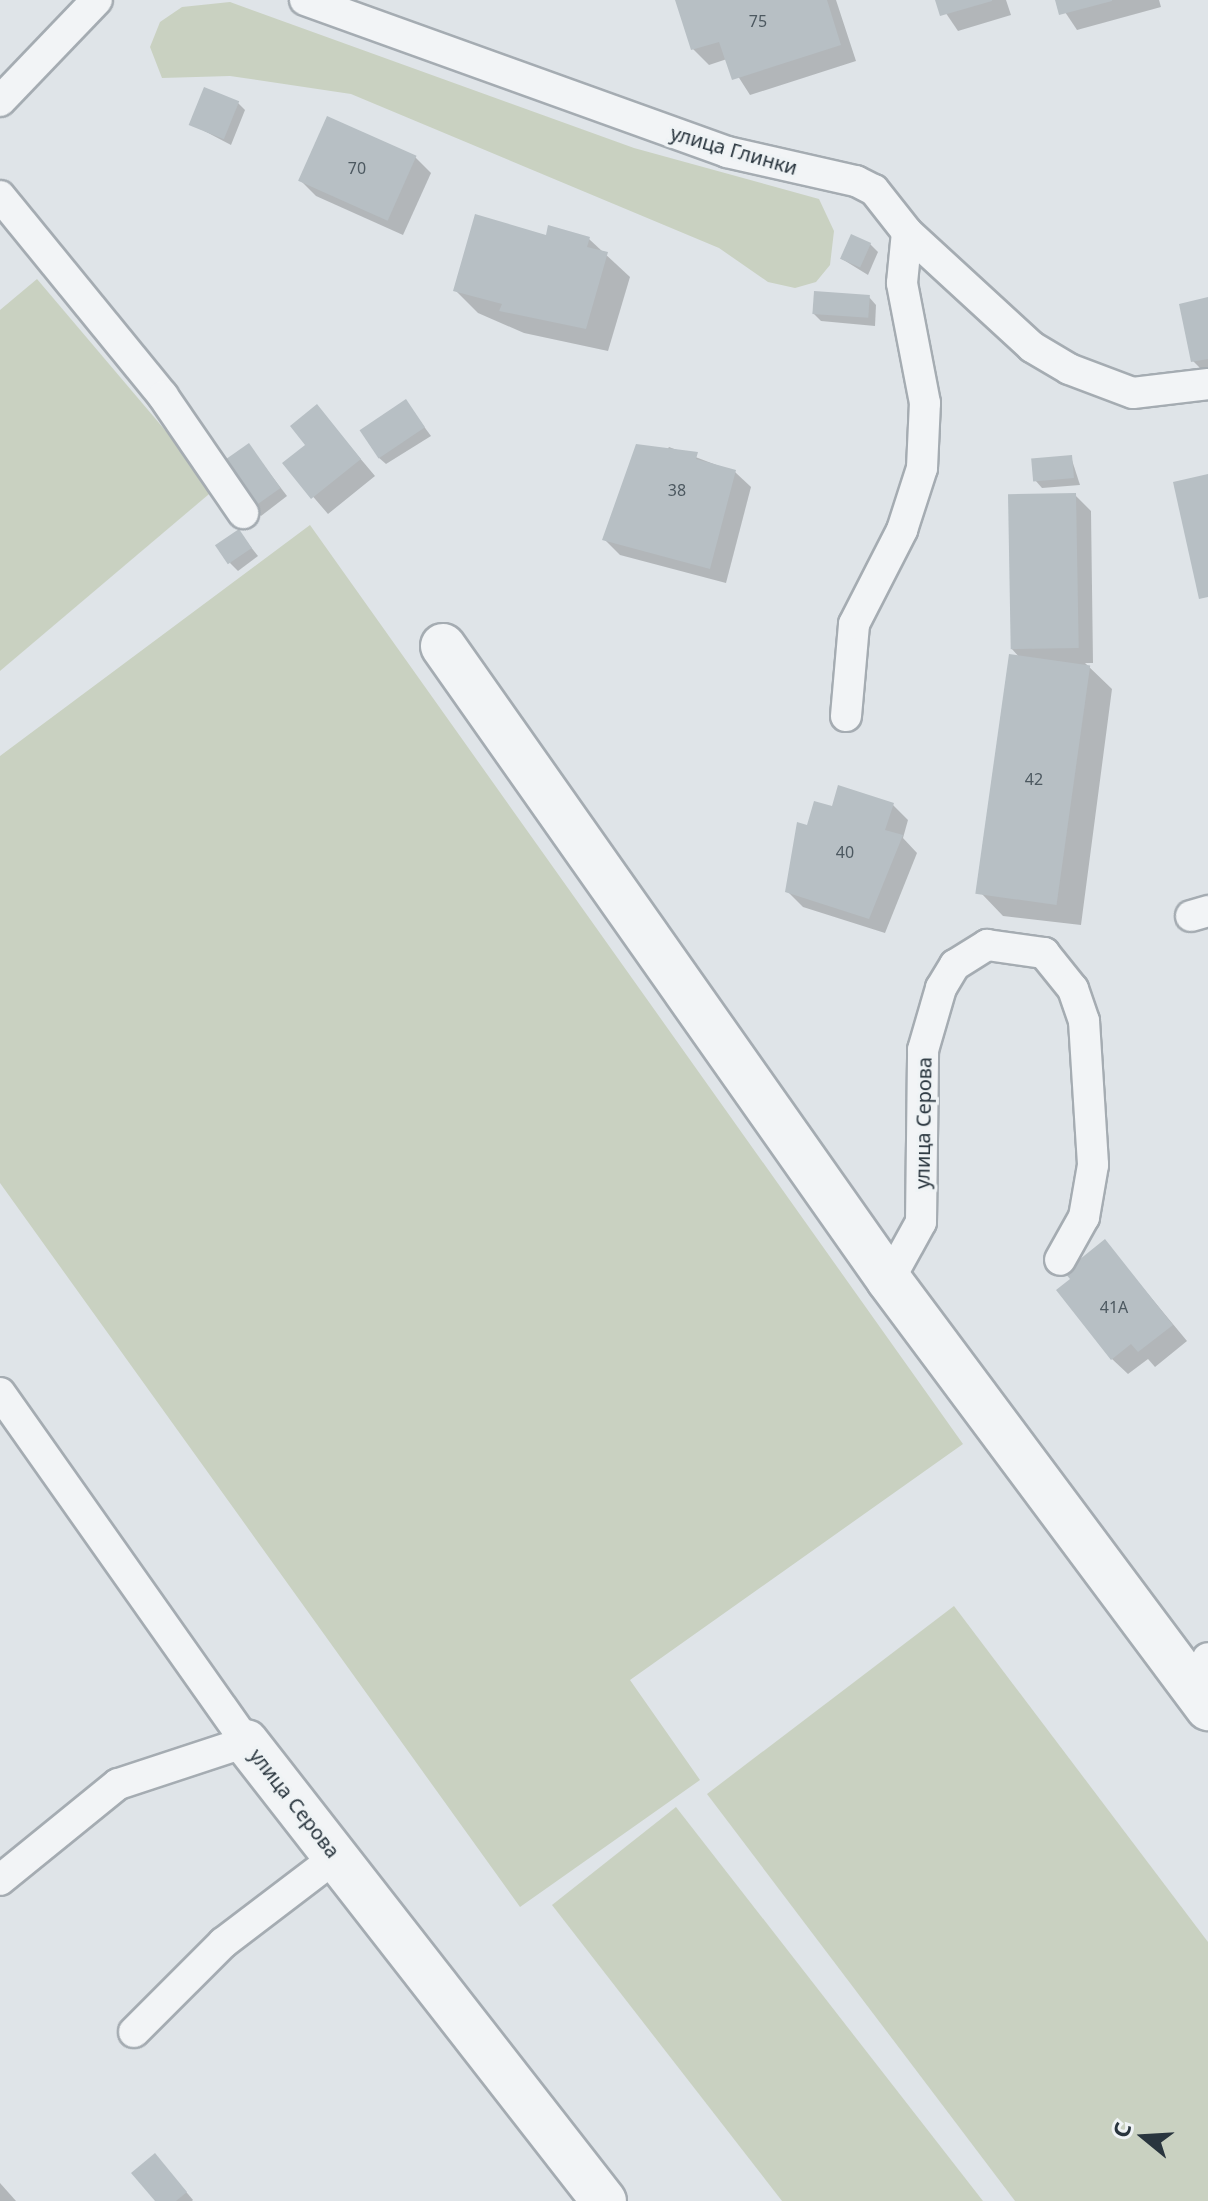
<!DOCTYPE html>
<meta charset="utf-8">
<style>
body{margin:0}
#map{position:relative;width:1208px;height:2201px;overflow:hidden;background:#dfe4e8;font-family:"Noto Sans",sans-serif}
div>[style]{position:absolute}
.green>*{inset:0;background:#c9d1c1}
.shadow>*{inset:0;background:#0003}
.building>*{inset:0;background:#b7bfc4;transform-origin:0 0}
.roads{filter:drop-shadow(2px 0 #a5acb2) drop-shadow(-2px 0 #a5acb2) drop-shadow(0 2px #a5acb2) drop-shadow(0 -2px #a5acb2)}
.lane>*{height:30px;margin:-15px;padding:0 15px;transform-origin:15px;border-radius:15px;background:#f2f4f6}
.street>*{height:44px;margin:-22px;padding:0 22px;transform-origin:22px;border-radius:22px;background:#f2f4f6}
span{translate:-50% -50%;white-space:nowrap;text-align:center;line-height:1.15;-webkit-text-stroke:6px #eff3f5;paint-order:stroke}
.number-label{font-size:16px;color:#4c5860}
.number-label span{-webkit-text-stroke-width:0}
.street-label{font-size:20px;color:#29353e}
.north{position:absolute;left:1104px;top:2097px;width:80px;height:80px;-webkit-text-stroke:6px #eff3f5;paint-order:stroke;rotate:288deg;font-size:22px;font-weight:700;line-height:32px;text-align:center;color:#29353e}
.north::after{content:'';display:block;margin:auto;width:28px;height:36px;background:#29353e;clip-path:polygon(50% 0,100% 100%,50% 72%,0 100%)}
</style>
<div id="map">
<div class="green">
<i style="clip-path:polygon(230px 2px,634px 148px,819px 199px,834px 231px,830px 265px,816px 282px,795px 288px,768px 282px,719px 248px,351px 94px,230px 76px,162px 78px,150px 47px,160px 22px,182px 7px)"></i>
<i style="clip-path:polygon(37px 279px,215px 489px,0 671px,0 310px)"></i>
<i style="clip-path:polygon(310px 525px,963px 1444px,630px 1680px,700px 1780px,520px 1907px,0 1183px,0 756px)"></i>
<i style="clip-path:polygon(954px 1606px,1208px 1942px,1208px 2201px,1015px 2201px,707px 1794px)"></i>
<i style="clip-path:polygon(676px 1807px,983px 2201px,782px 2201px,552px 1905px)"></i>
</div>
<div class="shadow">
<i style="clip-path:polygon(678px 0,836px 0,856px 61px,750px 95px,727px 59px,709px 65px,693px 49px)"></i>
<i style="clip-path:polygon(937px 0,1006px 0,1011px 15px,958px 31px)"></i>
<i style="clip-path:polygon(1057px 0,1159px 0,1161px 7px,1077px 30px)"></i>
<i style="clip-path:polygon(238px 103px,245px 110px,231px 145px,191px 124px)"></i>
<i style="clip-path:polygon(415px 157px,431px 173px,403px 235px,316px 196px,300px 180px)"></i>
<i style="clip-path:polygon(589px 239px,630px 277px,608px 351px,524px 333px,478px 313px,455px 290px)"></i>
<i style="clip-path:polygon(870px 244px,878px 252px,868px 275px,842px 259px)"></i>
<i style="clip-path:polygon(869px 297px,876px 305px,875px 326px,821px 321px,813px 313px)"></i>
<i style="clip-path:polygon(1208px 300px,1208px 367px,1201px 369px,1193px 361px)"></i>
<i style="clip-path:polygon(406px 402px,431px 436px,386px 464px,378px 457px)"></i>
<i style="clip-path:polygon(317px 407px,375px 476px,328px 514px,285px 464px,308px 445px)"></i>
<i style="clip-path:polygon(249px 446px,287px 496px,261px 516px,253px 508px)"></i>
<i style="clip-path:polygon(669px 447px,735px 472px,751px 487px,726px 583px,620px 555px,604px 539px)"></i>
<i style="clip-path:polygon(1071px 457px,1080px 485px,1042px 488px,1035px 480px)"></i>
<i style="clip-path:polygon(1075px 495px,1091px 511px,1093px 663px,1085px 663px,1112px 689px,1081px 925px,1003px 916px,981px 893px,1020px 658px,1011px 648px)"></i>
<i style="clip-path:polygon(239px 532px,258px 556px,238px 571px,230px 563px)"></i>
<i style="clip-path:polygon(893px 805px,908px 820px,903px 838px,917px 853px,885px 933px,803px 907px,787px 891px,808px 828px,833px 809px)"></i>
<i style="clip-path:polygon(1105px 1242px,1187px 1341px,1155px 1367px,1148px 1359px,1128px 1374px,1112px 1359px,1072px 1279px)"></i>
<i style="clip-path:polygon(162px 2163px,193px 2200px,192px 2201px,157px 2201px)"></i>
<i style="clip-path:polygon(0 2183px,16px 2201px,0 2201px)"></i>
</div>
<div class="building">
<i style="clip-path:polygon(675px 0,827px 0,841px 45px,732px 80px,719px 42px,691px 50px)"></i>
<i style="clip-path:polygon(935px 0,992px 0,992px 1px,940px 16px)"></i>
<i style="clip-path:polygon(1055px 0,1112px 0,1112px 1px,1059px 15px)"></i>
<i style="left:204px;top:87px;width:38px;height:41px;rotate:22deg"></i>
<i style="left:327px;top:116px;width:98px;height:71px;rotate:24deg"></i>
<i style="clip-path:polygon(475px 214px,546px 235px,548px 225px,590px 237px,587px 247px,608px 252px,586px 329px,499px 311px,502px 304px,453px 291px)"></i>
<i style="left:851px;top:234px;width:22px;height:27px;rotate:24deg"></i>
<i style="left:814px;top:291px;width:56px;height:23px;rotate:4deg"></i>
<i style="clip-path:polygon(1208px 297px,1208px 359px,1191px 362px,1179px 304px)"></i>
<i style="left:406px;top:399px;width:34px;height:56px;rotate:56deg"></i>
<i style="clip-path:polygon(317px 404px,361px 459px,311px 499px,282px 463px,305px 445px,290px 426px)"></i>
<i style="left:249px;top:443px;width:55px;height:37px;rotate:55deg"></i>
<i style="clip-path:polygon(636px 444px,698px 452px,696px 459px,736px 470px,710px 569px,602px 540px)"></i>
<i style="left:1072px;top:455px;width:23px;height:41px;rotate:85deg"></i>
<i style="clip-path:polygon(1208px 474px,1208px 597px,1199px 599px,1173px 482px)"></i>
<i style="left:1076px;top:493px;width:155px;height:68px;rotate:89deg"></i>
<i style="left:239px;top:529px;width:23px;height:29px;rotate:56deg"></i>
<i style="left:1009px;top:654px;width:82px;height:242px;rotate:8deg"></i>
<i style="clip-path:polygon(838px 785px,894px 803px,885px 830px,903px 835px,869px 919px,785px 892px,797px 822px,807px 825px,814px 801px,832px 806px)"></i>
<i style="clip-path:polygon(1105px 1239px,1173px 1325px,1138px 1352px,1131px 1344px,1111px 1360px,1056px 1290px,1070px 1279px,1064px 1272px)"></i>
<i style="clip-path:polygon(155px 2153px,187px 2192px,176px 2201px,155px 2201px,131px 2173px)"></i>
</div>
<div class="roads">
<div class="lane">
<i style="left:305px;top:0;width:449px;rotate:19.8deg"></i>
<i style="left:727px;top:152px;width:132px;rotate:12.7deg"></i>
<i style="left:856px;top:181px;width:20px;rotate:27deg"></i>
<i style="left:874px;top:190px;width:53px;rotate:51.8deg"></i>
<i style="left:907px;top:232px;width:170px;rotate:42.6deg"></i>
<i style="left:1032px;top:347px;width:43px;rotate:30.7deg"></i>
<i style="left:1069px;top:369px;width:68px;rotate:20.6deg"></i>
<i style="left:1133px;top:393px;width:76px;rotate:-6.8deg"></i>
<i style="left:0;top:101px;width:140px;rotate:-46.2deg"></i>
<i style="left:0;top:196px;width:258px;rotate:50.8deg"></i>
<i style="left:163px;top:396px;width:142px;rotate:55.6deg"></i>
<i style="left:846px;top:716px;width:92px;rotate:-85deg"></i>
<i style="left:854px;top:624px;width:106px;rotate:-62.9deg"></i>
<i style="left:902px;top:530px;width:65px;rotate:-72.1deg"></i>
<i style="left:922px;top:468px;width:65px;rotate:-87.4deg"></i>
<i style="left:925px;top:403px;width:122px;rotate:-100.9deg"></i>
<i style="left:902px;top:283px;width:51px;rotate:-84.4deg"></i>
<i style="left:1191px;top:916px;width:18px;rotate:-16deg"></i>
<i style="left:889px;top:1280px;width:66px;rotate:-61.1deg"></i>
<i style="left:921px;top:1222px;width:172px;rotate:-89.3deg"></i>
<i style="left:923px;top:1050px;width:65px;rotate:-73.8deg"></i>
<i style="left:941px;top:988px;width:27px;rotate:-59deg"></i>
<i style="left:955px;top:965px;width:38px;rotate:-32deg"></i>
<i style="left:987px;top:945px;width:58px;rotate:8deg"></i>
<i style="left:1044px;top:953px;width:46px;rotate:51.1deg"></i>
<i style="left:1073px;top:989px;width:34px;rotate:71deg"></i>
<i style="left:1084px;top:1021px;width:144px;rotate:86.4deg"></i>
<i style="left:1093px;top:1165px;width:53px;rotate:99.8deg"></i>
<i style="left:1084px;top:1217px;width:49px;rotate:119.2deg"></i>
<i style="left:0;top:1393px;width:427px;rotate:54.8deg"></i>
<i style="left:246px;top:1742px;width:135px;rotate:161.8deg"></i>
<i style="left:118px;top:1784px;width:152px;rotate:140.9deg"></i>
<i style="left:1198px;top:1692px;width:35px;rotate:-74deg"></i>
<i style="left:134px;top:2032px;width:126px;rotate:-45deg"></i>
<i style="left:223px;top:1943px;width:143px;rotate:-37.3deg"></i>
</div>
<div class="street">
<i style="left:443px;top:646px;width:775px;rotate:54.87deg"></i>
<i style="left:889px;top:1280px;width:534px;rotate:53.3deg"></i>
<i style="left:246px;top:1742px;width:582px;rotate:52.05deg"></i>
</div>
</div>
<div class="number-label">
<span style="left:758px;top:21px">75</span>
<span style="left:357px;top:168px">70</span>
<span style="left:677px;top:490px">38</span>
<span style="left:1034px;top:779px">42</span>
<span style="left:845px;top:852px">40</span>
<span style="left:1114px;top:1307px">41А</span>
</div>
<div class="street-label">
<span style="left:734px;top:150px;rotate:16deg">улица Глинки</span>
<span style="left:923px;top:1123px;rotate:-89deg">улица Серова</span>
<span style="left:295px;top:1803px;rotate:52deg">улица Серова</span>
</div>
<div class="north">С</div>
</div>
